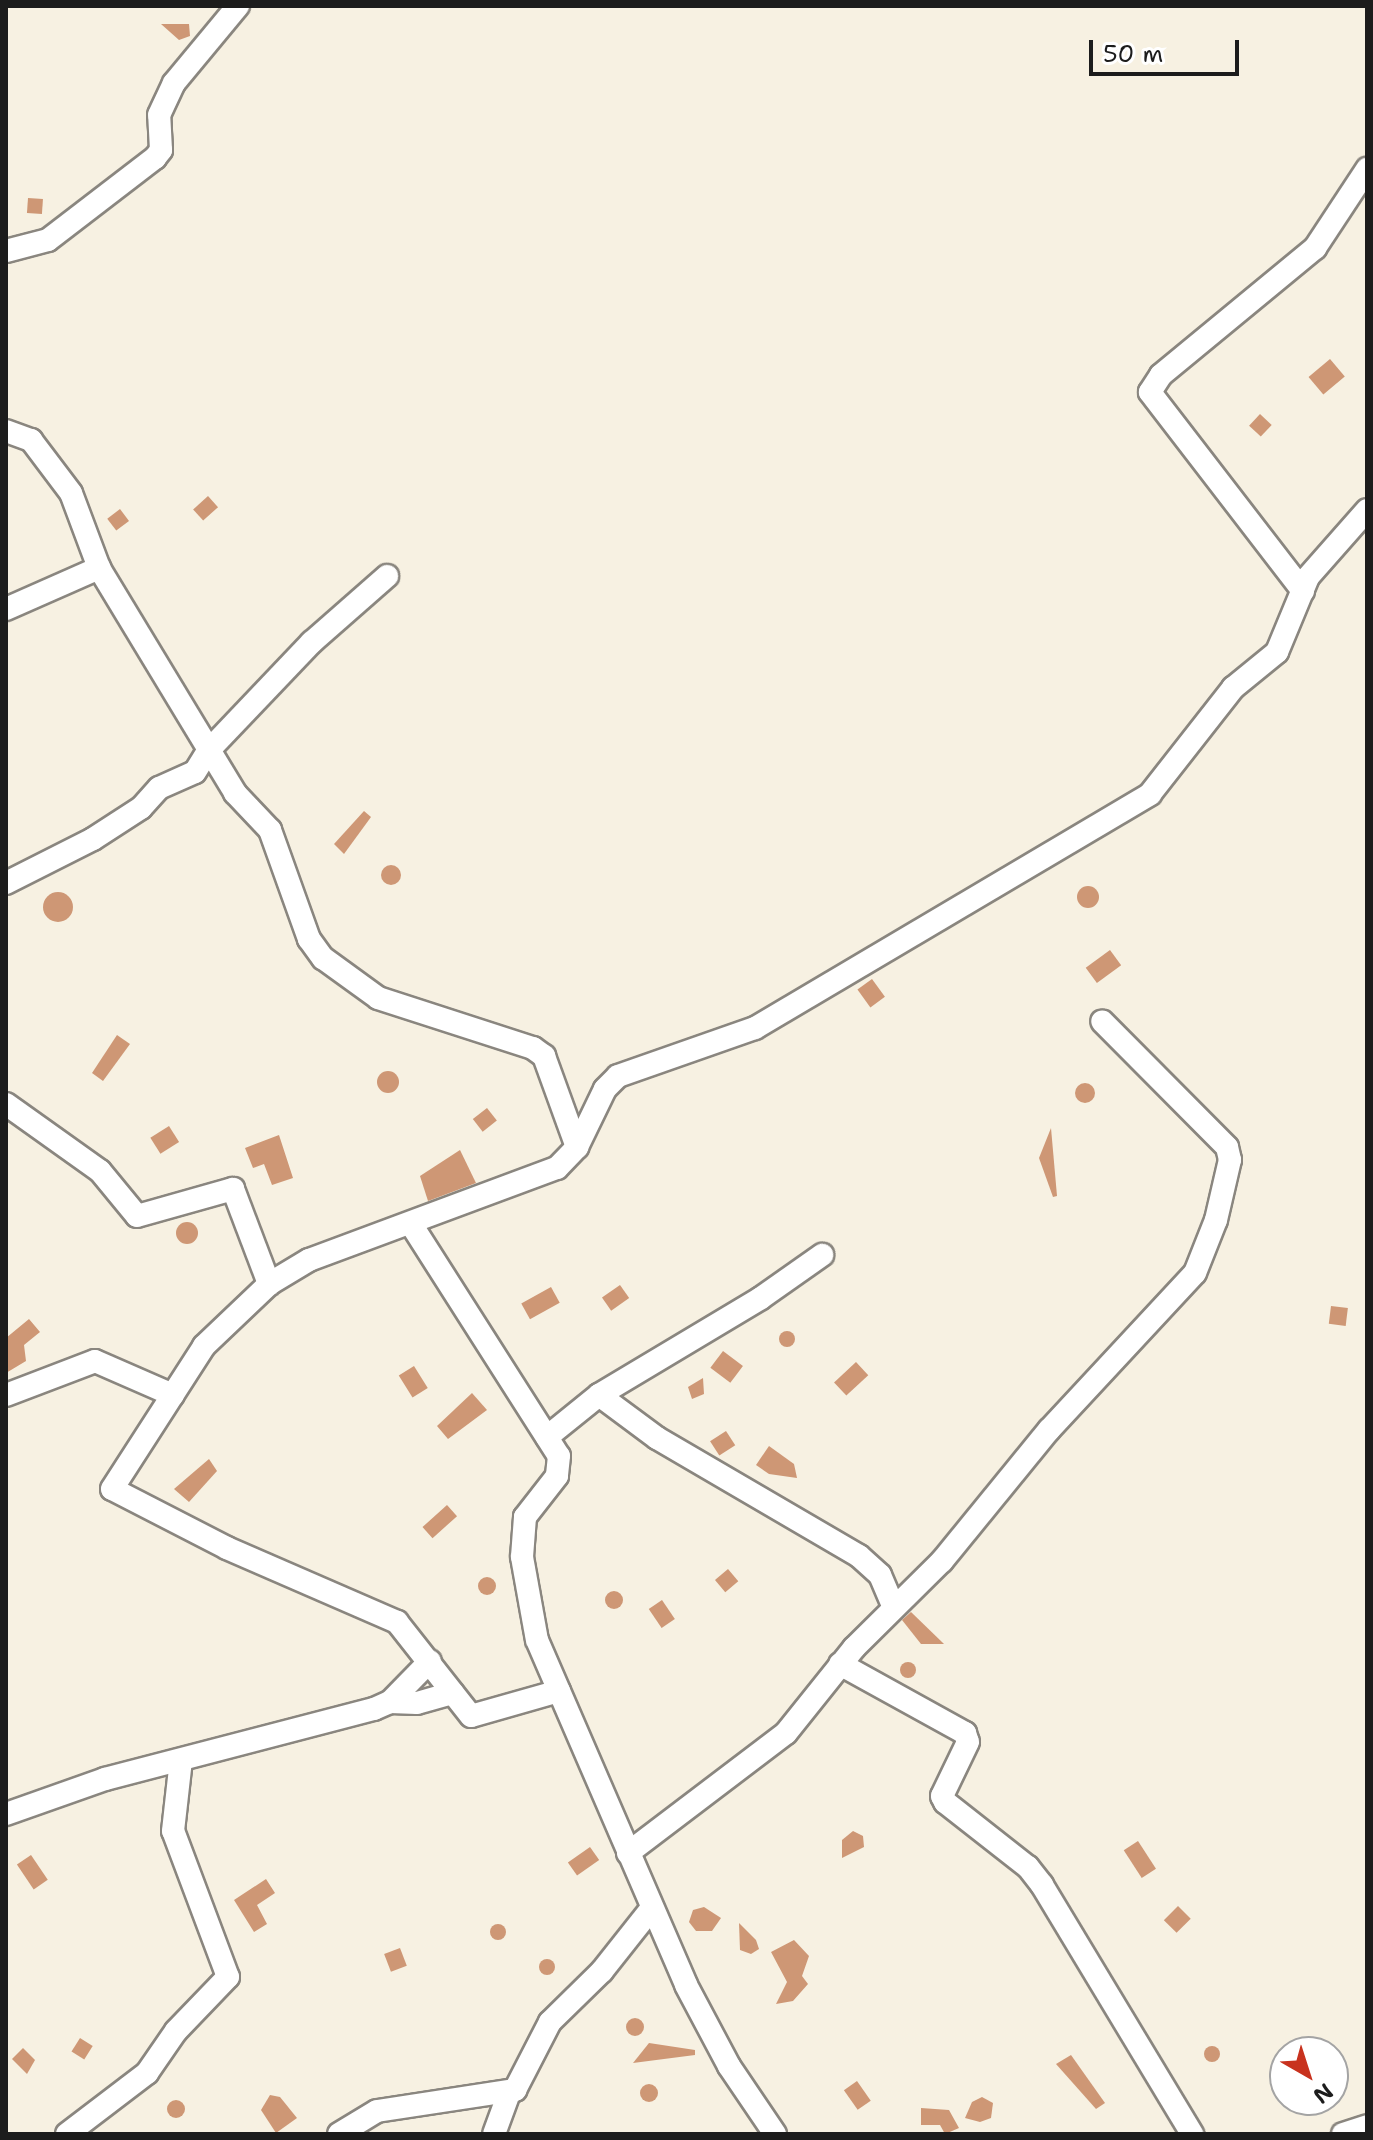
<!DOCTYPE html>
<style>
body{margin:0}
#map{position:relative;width:1373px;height:2140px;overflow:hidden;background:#f7f1e2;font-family:"Shantell Sans",sans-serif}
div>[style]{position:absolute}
.building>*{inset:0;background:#ce9775;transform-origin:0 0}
.round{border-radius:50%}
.roads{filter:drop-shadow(2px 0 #8a867f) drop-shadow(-2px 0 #8a867f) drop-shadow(0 2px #8a867f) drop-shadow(0 -2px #8a867f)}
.minor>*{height:22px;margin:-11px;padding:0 11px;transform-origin:11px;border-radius:11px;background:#fff}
span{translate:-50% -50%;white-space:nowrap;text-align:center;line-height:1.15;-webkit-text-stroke:6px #fff;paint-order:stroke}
.frame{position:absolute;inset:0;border:8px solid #1c1c1c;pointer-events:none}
.north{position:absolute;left:1269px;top:2036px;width:80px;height:80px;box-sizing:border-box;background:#fff;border:2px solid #a4a4a4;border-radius:50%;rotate:141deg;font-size:22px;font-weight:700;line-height:32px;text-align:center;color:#1c1c1c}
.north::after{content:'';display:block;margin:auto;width:28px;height:36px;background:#c8321e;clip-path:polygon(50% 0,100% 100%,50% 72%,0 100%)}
.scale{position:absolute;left:1089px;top:40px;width:150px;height:36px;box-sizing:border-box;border:4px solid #1c1c1c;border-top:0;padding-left:10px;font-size:24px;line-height:28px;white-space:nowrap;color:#1c1c1c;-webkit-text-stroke:6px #fff;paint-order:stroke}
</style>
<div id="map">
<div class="building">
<i style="clip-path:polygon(161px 24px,189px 24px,190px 36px,179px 40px)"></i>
<i style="left:28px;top:198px;width:15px;height:15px;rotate:4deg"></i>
<i style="left:1330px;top:359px;width:23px;height:28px;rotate:50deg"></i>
<i style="left:1260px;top:414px;width:16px;height:16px;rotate:43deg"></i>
<i style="left:208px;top:496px;width:15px;height:20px;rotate:48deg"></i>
<i style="left:120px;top:509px;width:15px;height:16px;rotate:53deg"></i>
<i style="clip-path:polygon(364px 811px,371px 817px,344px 854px,334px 844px)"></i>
<i class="round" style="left:381px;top:865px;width:20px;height:20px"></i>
<i class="round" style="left:1077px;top:886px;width:22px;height:22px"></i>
<i class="round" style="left:43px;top:892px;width:30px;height:30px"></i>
<i style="left:1110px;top:950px;width:19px;height:30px;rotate:54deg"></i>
<i style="left:872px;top:979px;width:22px;height:18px;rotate:54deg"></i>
<i style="clip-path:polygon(117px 1035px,130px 1044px,103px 1081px,92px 1073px)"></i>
<i class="round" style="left:377px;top:1071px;width:22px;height:22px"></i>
<i class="round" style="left:1075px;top:1083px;width:20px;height:20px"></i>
<i style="left:487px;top:1108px;width:16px;height:18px;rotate:52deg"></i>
<i style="left:169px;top:1126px;width:19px;height:22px;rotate:58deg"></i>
<i style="clip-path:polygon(1051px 1128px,1057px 1196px,1053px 1197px,1039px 1158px)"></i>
<i style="clip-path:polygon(279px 1135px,293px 1178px,272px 1185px,264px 1164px,253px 1168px,245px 1148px)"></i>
<i style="clip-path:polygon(460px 1150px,476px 1183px,428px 1201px,420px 1176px)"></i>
<i class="round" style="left:176px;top:1222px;width:22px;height:22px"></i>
<i style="left:620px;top:1285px;width:16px;height:22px;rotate:55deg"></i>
<i style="left:551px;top:1287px;width:18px;height:34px;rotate:61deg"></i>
<i style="left:1331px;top:1306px;width:17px;height:18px;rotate:7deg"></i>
<i style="clip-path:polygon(29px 1319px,40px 1332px,24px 1345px,26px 1361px,6px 1373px,6px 1338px)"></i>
<i class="round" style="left:779px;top:1331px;width:16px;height:16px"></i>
<i style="left:723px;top:1351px;width:25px;height:21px;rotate:37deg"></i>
<i style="left:856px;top:1362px;width:18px;height:30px;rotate:47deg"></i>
<i style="left:414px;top:1366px;width:26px;height:18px;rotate:58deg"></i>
<i style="clip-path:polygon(703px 1378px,704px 1394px,692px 1399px,688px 1387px)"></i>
<i style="clip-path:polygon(472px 1393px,487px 1410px,448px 1439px,437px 1426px)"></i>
<i style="left:726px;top:1431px;width:17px;height:19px;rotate:57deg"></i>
<i style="clip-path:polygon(769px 1446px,794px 1464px,797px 1478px,769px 1474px,756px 1465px)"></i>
<i style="clip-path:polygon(209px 1459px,217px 1471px,189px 1502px,174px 1489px)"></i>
<i style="left:447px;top:1505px;width:15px;height:33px;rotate:48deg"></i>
<i style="left:728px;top:1569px;width:16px;height:17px;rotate:50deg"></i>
<i class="round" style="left:478px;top:1577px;width:18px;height:18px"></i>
<i class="round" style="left:605px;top:1591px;width:18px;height:18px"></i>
<i style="left:662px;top:1600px;width:23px;height:16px;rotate:56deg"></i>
<i style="clip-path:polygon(911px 1612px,944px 1644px,921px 1644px,902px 1620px)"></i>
<i class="round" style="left:900px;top:1662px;width:16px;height:16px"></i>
<i style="clip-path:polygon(853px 1831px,863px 1836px,864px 1847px,842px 1858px,842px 1840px)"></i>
<i style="left:1138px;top:1841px;width:33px;height:17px;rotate:57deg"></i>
<i style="left:590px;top:1847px;width:16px;height:27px;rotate:55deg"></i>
<i style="left:31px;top:1855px;width:30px;height:17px;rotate:56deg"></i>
<i style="clip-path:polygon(266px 1879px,275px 1893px,257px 1905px,267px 1924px,254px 1932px,234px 1900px)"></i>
<i style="left:1178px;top:1906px;width:18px;height:20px;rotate:45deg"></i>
<i style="clip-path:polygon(704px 1907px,721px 1918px,712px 1931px,696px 1931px,689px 1922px,693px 1910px)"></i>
<i style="clip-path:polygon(739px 1923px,756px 1940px,759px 1949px,751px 1954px,740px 1950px)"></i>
<i class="round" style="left:490px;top:1924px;width:16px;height:16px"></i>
<i style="clip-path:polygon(794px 1940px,809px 1956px,802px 1976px,808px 1984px,793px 2001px,776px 2004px,787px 1982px,771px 1952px)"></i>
<i style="left:400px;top:1948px;width:19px;height:17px;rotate:69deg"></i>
<i class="round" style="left:539px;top:1959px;width:16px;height:16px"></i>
<i class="round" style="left:626px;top:2018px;width:18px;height:18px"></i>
<i style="left:80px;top:2038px;width:15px;height:16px;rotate:32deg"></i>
<i style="clip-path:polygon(649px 2043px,695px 2050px,695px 2055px,633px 2063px)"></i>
<i class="round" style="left:1204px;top:2046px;width:16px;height:16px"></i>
<i style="clip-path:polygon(23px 2048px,35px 2060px,27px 2074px,12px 2059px)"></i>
<i style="clip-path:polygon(1071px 2055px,1105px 2103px,1096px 2109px,1056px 2064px)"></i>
<i style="left:857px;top:2081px;width:24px;height:16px;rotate:55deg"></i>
<i class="round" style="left:640px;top:2084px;width:18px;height:18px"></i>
<i style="clip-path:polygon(270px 2095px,280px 2097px,297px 2118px,276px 2133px,261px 2110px)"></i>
<i style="clip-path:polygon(982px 2097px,993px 2103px,991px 2118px,980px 2122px,965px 2118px,972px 2102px)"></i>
<i class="round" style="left:167px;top:2100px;width:18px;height:18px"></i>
<i style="clip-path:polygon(921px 2108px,949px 2110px,959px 2128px,945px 2134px,940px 2125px,921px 2125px)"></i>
</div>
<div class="roads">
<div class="minor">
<i style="left:6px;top:251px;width:43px;rotate:-14.7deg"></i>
<i style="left:48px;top:240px;width:135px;rotate:-37.5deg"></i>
<i style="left:155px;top:158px;width:10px;rotate:-53deg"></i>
<i style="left:161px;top:150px;width:35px;rotate:-93deg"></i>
<i style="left:159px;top:115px;width:35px;rotate:-65deg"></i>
<i style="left:174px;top:83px;width:100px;rotate:-50.3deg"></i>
<i style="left:6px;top:431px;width:27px;rotate:20deg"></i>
<i style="left:31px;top:440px;width:66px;rotate:53deg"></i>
<i style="left:71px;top:493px;width:80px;rotate:69.5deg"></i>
<i style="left:99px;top:568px;width:263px;rotate:58.8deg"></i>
<i style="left:235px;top:793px;width:51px;rotate:46.6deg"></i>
<i style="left:270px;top:830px;width:116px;rotate:70.3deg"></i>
<i style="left:309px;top:939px;width:24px;rotate:54deg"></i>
<i style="left:323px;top:958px;width:68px;rotate:36deg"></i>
<i style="left:378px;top:998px;width:163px;rotate:17.9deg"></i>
<i style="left:533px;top:1048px;width:14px;rotate:36deg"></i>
<i style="left:544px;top:1056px;width:97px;rotate:70.1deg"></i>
<i style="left:1303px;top:591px;width:251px;rotate:-127.6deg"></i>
<i style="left:1150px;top:392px;width:20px;rotate:-57deg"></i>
<i style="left:1161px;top:375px;width:200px;rotate:-39.5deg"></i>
<i style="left:1315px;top:248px;width:95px;rotate:-56.6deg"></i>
<i style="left:6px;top:609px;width:102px;rotate:-23.8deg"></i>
<i style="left:6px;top:883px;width:97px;rotate:-26.8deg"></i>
<i style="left:93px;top:839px;width:57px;rotate:-32.9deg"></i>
<i style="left:141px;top:808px;width:27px;rotate:-48deg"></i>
<i style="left:159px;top:788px;width:39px;rotate:-24deg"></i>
<i style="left:195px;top:772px;width:26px;rotate:-58deg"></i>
<i style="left:209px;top:750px;width:149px;rotate:-46.4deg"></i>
<i style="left:312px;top:642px;width:100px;rotate:-41.3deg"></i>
<i style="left:6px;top:1104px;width:115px;rotate:35.5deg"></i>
<i style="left:100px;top:1171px;width:58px;rotate:50.6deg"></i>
<i style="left:137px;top:1216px;width:100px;rotate:-15.7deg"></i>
<i style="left:233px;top:1189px;width:102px;rotate:69.2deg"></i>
<i style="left:411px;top:1224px;width:275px;rotate:57.5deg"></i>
<i style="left:559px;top:1456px;width:20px;rotate:96deg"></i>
<i style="left:557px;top:1476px;width:52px;rotate:128deg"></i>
<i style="left:525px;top:1517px;width:40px;rotate:94.3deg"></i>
<i style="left:522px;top:1557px;width:84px;rotate:79.8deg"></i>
<i style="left:537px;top:1640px;width:376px;rotate:66.6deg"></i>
<i style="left:686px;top:1985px;width:92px;rotate:62deg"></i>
<i style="left:729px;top:2066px;width:82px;rotate:55.9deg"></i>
<i style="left:6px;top:1395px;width:95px;rotate:-20.9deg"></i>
<i style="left:95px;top:1361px;width:85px;rotate:23.6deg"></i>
<i style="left:599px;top:1395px;width:72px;rotate:36.6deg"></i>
<i style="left:657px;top:1438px;width:234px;rotate:30.3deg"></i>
<i style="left:859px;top:1556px;width:28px;rotate:42deg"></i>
<i style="left:880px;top:1575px;width:34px;rotate:67deg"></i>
<i style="left:547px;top:1437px;width:67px;rotate:-38.9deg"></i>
<i style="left:599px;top:1395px;width:189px;rotate:-30.9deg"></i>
<i style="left:761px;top:1298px;width:75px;rotate:-35.2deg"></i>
<i style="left:840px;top:1664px;width:143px;rotate:28.9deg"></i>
<i style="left:965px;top:1733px;width:9px;rotate:72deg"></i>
<i style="left:968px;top:1742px;width:60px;rotate:115.7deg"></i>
<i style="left:942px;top:1796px;width:7px;rotate:63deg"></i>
<i style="left:945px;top:1802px;width:105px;rotate:38.1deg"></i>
<i style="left:1028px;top:1867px;width:23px;rotate:52deg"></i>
<i style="left:1042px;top:1885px;width:291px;rotate:58.9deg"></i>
<i style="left:559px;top:1691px;width:91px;rotate:164.1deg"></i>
<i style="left:471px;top:1716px;width:120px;rotate:-128.2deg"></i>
<i style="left:397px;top:1622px;width:185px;rotate:-156.5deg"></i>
<i style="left:227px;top:1548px;width:129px;rotate:-152.8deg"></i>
<i style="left:112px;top:1489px;width:170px;rotate:-57.2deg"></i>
<i style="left:204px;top:1346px;width:90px;rotate:-43.6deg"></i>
<i style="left:269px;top:1284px;width:47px;rotate:-31deg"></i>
<i style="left:309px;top:1260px;width:265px;rotate:-20.4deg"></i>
<i style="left:557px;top:1168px;width:29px;rotate:-46deg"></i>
<i style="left:577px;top:1147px;width:64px;rotate:-64.2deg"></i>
<i style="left:605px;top:1089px;width:18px;rotate:-45deg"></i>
<i style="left:618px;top:1076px;width:145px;rotate:-19.3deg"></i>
<i style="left:755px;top:1028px;width:459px;rotate:-30.6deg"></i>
<i style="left:1150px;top:794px;width:135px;rotate:-51.9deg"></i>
<i style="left:1233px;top:688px;width:57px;rotate:-39.3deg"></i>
<i style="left:1277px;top:652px;width:81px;rotate:-67.5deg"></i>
<i style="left:1308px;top:577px;width:89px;rotate:-48.6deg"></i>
<i style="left:390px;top:1702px;width:27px;rotate:2deg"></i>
<i style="left:417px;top:1703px;width:37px;rotate:-16deg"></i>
<i style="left:6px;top:1814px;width:105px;rotate:-19.5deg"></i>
<i style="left:105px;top:1779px;width:278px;rotate:-14.6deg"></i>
<i style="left:374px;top:1709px;width:17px;rotate:-24deg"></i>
<i style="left:390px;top:1702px;width:57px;rotate:-45.7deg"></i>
<i style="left:628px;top:1853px;width:198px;rotate:-37.2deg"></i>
<i style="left:786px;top:1733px;width:109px;rotate:-51.3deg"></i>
<i style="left:854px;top:1648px;width:124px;rotate:-44.7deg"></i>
<i style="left:942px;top:1561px;width:169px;rotate:-50.8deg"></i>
<i style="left:1049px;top:1430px;width:214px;rotate:-47.1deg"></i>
<i style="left:1195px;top:1273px;width:57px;rotate:-68.4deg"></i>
<i style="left:1216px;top:1220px;width:62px;rotate:-76.9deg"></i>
<i style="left:1230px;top:1160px;width:13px;rotate:-103deg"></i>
<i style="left:1227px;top:1147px;width:177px;rotate:-134.8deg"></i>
<i style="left:67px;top:2134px;width:101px;rotate:-37.3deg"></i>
<i style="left:147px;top:2073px;width:51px;rotate:-55.4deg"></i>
<i style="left:176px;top:2031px;width:75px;rotate:-46.1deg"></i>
<i style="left:228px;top:1977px;width:156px;rotate:-110.6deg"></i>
<i style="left:173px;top:1831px;width:71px;rotate:-83.6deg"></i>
<i style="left:339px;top:2134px;width:44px;rotate:-31.2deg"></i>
<i style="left:377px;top:2111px;width:140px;rotate:-8.7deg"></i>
<i style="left:515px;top:2090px;width:76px;rotate:-62.8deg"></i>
<i style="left:550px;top:2022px;width:73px;rotate:-44.4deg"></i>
<i style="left:602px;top:1971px;width:80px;rotate:-51.6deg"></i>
<i style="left:494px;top:2134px;width:44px;rotate:-69.9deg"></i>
<i style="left:1343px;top:2134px;width:25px;rotate:-18deg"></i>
</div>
</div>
<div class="frame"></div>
<div class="north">N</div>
<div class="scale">50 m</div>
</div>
